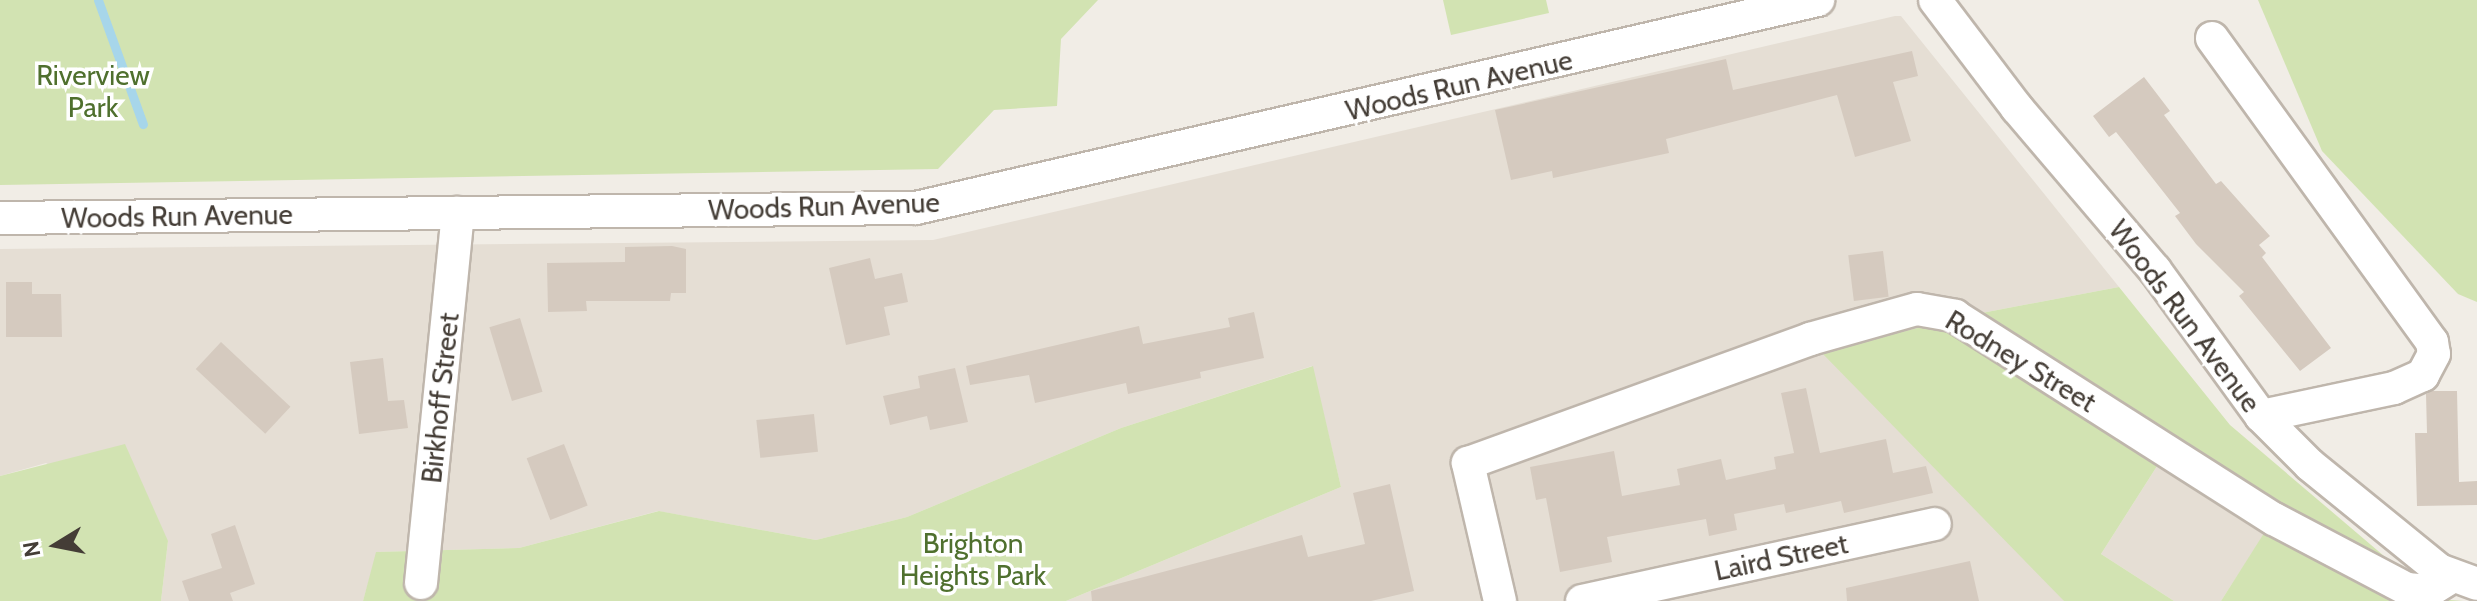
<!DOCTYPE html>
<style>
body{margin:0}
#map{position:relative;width:2477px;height:601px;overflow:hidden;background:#f1ede6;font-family:Cabin,sans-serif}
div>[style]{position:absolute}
.residential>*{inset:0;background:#e5ded4}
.green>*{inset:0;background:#d2e3b2}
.stream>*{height:9px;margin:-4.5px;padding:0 4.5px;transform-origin:4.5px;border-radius:4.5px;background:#a7d6ea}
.building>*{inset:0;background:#d5cabf;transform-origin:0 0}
.roads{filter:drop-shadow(2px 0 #bfb6ac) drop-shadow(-2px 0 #bfb6ac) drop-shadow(0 2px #bfb6ac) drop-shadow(0 -2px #bfb6ac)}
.minor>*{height:32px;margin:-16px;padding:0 16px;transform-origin:16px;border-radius:16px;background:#fff}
span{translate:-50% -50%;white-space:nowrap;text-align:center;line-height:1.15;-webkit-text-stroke:7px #fff;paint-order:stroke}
.park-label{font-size:28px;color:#4f702e}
.street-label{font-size:28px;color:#443d36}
.north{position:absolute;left:16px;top:505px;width:80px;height:80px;-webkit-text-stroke:6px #fff;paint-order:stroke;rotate:260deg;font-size:22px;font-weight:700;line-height:32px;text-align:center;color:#443d36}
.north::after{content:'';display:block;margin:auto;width:28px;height:36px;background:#443d36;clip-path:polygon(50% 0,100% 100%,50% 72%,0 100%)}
</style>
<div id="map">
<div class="residential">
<i style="clip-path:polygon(1895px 16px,1901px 16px,2119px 287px,1966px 316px,2064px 601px,1066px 601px,1341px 487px,1312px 366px,1121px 428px,907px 517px,816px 540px,658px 511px,519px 548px,377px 552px,363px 601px,161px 601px,168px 541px,46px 463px,0 476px,0 249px,933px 240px)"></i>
<i style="clip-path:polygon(2166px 452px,2274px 519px,2221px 601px,2174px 601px,2101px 554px)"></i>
</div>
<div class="green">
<i style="clip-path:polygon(0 0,1098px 0,1061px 39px,1057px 106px,994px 110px,938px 169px,0 185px)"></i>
<i style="clip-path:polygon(1443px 0,1546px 0,1549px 13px,1451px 35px)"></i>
<i style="clip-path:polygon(2258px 0,2477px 0,2477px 302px,2458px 294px,2322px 151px)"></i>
<i style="clip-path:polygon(2119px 287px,2230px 425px,2384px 556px,2450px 600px,2463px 601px,2221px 601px,2273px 519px,2166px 452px,2101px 554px,2174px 601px,2064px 601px,1821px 352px,1966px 316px)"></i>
<i style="clip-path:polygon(1313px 366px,1341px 487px,1066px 601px,363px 601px,376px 552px,519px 548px,659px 511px,816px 540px,907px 517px,1121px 428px)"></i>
<i style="clip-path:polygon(125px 444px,168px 541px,161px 601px,0 601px,0 476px)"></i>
</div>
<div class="stream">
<i style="left:98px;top:0;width:132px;rotate:70.1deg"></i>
</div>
<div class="building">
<i style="clip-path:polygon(1912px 51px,1918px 76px,1893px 82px,1911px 141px,1855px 157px,1837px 95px,1666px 139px,1669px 153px,1553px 178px,1552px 171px,1511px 180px,1495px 110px,1726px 59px,1733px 90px)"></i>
<i style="clip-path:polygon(2144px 77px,2170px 111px,2164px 115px,2216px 184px,2221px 181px,2270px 236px,2259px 245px,2266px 253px,2262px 257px,2331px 348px,2300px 371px,2239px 296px,2244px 292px,2196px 244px,2175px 216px,2180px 213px,2132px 152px,2116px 132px,2109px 137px,2093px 116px)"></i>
<i style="clip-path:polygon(672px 246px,686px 249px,686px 293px,671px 293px,670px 301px,586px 301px,587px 311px,548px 312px,547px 263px,625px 262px,625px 247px)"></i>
<i style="left:1883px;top:251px;width:46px;height:35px;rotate:83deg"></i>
<i style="clip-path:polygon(870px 258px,875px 279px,902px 273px,908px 302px,884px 307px,890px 335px,846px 345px,829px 268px)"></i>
<i style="clip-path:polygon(6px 282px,32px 282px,32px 294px,61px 294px,62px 337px,6px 337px)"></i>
<i style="clip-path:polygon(1254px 312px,1264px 358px,1200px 372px,1201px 378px,1128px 394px,1126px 383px,1035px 403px,1029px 375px,970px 385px,966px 366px,1139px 326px,1143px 344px,1230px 327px,1228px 318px)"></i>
<i style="left:520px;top:318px;width:77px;height:32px;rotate:73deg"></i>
<i style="left:221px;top:342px;width:95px;height:37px;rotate:43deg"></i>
<i style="clip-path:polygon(383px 358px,388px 401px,404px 400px,408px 428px,359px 434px,350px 362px)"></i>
<i style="clip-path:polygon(955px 368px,968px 422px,930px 430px,927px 416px,890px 425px,883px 396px,920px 388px,918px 376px)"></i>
<i style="clip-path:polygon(1806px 388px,1820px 453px,1886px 439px,1893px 473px,1926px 466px,1933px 493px,1844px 513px,1841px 501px,1786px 513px,1784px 504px,1734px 514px,1737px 530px,1709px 536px,1706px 519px,1607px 537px,1612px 562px,1560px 572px,1546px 498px,1536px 500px,1530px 467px,1614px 451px,1622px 496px,1680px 485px,1677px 469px,1721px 459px,1726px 480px,1776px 469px,1774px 457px,1794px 453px,1781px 393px)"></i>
<i style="clip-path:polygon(2432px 391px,2457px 391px,2459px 482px,2477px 481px,2477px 505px,2417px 506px,2415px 433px,2427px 433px,2426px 394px)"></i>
<i style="left:814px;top:414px;width:38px;height:58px;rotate:84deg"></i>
<i style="left:564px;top:444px;width:66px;height:40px;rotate:69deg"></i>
<i style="clip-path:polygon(1390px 484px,1414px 591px,1371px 601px,1092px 601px,1091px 591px,1302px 535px,1308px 557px,1365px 544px,1353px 493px)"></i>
<i style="clip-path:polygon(235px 525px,255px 584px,230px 593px,233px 601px,189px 601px,182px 581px,222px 568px,211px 534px)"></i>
<i style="clip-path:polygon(1970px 561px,1979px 601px,1847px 601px,1846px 588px)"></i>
</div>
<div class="roads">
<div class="minor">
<i style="left:1935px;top:0;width:136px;rotate:52.8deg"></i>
<i style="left:2017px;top:108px;width:213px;rotate:49.6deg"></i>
<i style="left:2155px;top:270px;width:180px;rotate:54deg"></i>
<i style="left:2261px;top:416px;width:69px;rotate:45deg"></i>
<i style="left:2310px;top:465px;width:166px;rotate:39.1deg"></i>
<i style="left:2439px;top:570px;width:40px;rotate:20.2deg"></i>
<i style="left:2212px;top:38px;width:375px;rotate:54.1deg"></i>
<i style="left:2432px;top:342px;width:12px;rotate:81deg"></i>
<i style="left:2434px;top:354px;width:24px;rotate:118deg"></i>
<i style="left:2423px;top:375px;width:32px;rotate:156deg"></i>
<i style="left:2394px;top:388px;width:136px;rotate:168.1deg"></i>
<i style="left:0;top:218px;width:916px;rotate:-0.63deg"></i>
<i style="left:916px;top:208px;width:926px;rotate:-12.99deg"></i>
<i style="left:421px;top:583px;width:372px;rotate:-84.3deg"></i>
<i style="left:1500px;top:601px;width:142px;rotate:-103.1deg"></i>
<i style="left:1468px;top:463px;width:364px;rotate:-19.9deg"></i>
<i style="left:1810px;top:339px;width:111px;rotate:-15.7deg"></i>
<i style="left:1917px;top:309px;width:39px;rotate:10deg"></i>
<i style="left:1955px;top:316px;width:378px;rotate:32.5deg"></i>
<i style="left:2274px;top:519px;width:150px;rotate:27.8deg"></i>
<i style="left:2407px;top:589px;width:22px;rotate:5deg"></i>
<i style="left:2429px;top:591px;width:26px;rotate:-32deg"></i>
<i style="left:1582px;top:601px;width:361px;rotate:-12.3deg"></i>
</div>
</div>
<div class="park-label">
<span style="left:93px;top:91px">Riverview<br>Park</span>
<span style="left:973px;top:559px">Brighton<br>Heights Park</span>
</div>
<div class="street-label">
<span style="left:1459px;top:85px;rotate:-13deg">Woods Run Avenue</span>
<span style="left:824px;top:206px;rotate:-2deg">Woods Run Avenue</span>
<span style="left:177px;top:216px;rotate:-1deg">Woods Run Avenue</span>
<span style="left:2185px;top:316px;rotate:53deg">Woods Run Avenue</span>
<span style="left:2021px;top:361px;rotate:31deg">Rodney Street</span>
<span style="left:440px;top:398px;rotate:-84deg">Birkhoff Street</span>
<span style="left:1781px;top:557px;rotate:-12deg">Laird Street</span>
</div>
<div class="north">N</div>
</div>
